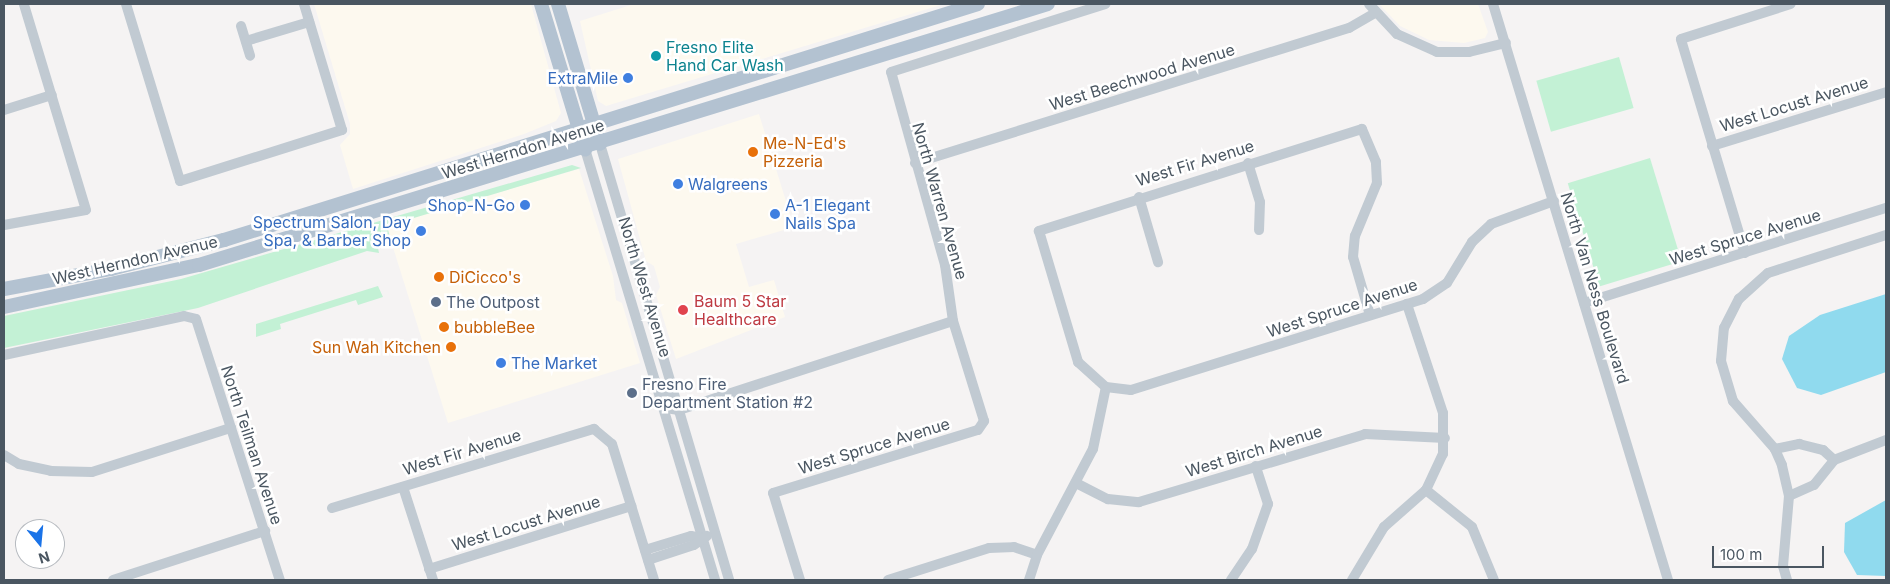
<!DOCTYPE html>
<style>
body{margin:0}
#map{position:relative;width:1890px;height:584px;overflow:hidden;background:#f5f3f3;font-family:Inter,sans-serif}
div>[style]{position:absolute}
.commercial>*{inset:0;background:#fdf9ef}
.green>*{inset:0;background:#c3f1d5;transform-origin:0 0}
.water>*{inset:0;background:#90daee}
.minor>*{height:10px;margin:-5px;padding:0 5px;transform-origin:5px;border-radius:5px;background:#c1cad2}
.major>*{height:14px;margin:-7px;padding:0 7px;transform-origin:7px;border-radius:7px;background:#b3c2d1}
.dots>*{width:14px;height:14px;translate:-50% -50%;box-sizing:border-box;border:2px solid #fff;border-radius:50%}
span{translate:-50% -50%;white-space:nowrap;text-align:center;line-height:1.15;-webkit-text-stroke:5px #fff;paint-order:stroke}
.culture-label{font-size:16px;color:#0d838f}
.left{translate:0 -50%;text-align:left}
.street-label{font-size:16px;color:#4a5661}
.shop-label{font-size:16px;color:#366cbe}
.right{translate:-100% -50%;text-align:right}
.food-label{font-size:16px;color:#c56008}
.health-label{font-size:16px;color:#be3a42}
.service-label{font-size:16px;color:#4e5e75}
.frame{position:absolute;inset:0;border:5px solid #4a5661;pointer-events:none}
.north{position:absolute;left:15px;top:519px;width:50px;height:50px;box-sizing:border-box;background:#fff;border:1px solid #b7bbc0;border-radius:50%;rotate:163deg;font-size:14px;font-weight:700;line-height:20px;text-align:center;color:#4a5661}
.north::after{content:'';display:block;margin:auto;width:18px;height:22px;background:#1a73e8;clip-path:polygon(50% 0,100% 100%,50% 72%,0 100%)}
.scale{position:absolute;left:1712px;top:546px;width:112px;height:22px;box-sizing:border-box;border:2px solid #4a5661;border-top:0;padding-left:6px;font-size:15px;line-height:18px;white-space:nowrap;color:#4a5661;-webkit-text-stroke:4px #fff;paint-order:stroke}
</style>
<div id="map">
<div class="commercial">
<i style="clip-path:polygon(314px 4px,531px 4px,561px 113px,556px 121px,524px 134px,353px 189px,340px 145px,350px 134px,350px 124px)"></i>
<i style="clip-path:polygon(634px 4px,944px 4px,606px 106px,598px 101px,580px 21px)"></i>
<i style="clip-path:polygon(1379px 4px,1478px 4px,1488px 32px,1485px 38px,1464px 43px,1429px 40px,1400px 26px)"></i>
<i style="clip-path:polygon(759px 114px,794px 227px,736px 244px,749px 287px,774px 280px,785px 317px,676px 359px,656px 295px,660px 287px,654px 266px,646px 261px,618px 159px)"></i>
<i style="clip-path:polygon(579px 169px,613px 276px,616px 300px,622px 303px,640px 363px,448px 423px,386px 225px)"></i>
</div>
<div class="green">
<i style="left:1619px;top:57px;width:53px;height:86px;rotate:74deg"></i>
<i style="left:1650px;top:158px;width:108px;height:86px;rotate:73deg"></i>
<i style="clip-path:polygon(572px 165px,581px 168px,387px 226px,392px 244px,378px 248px,379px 253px,367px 251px,198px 308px,4px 348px,4px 316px,181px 279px)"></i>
<i style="clip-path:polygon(378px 286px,383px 297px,358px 305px,356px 300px,280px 324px,281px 329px,256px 337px,256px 324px)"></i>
</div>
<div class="water">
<i style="clip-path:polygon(1886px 294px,1886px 372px,1821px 395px,1797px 388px,1782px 359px,1789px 336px,1820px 315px)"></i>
<i style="clip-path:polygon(1886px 500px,1886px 576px,1857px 575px,1844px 552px,1845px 523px)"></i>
</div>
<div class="minor">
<i style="left:126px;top:4px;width:185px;rotate:73deg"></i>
<i style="left:180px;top:181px;width:170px;rotate:-17.5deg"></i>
<i style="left:342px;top:130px;width:132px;rotate:-106.8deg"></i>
<i style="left:1369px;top:4px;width:41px;rotate:47deg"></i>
<i style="left:1397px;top:34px;width:44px;rotate:24.2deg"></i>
<i style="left:1437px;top:52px;width:32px"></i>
<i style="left:1469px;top:52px;width:38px;rotate:-14deg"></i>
<i style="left:1493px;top:4px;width:602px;rotate:73.1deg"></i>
<i style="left:241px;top:26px;width:31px;rotate:73deg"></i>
<i style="left:246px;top:41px;width:66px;rotate:-16.8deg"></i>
<i style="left:4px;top:110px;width:50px;rotate:-17.4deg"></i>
<i style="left:600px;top:144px;width:455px;rotate:73.5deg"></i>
<i style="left:1712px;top:146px;width:182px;rotate:-17.2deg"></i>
<i style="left:585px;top:149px;width:450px;rotate:73.2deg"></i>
<i style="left:915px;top:163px;width:455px;rotate:-17.3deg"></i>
<i style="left:1349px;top:28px;width:30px;rotate:-30deg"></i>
<i style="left:1248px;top:163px;width:41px;rotate:72.9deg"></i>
<i style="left:1260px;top:202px;width:28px;rotate:92deg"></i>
<i style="left:1139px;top:197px;width:68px;rotate:73.7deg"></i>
<i style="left:4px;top:225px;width:83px;rotate:-10.4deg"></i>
<i style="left:86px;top:210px;width:215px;rotate:-106.8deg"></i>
<i style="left:1745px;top:253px;width:223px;rotate:-106.7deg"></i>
<i style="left:1681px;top:39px;width:115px;rotate:-17.7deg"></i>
<i style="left:1584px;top:303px;width:317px;rotate:-17.5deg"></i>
<i style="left:1370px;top:315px;width:60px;rotate:-106.3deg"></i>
<i style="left:1353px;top:257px;width:21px;rotate:-85deg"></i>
<i style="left:1355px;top:236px;width:57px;rotate:-67.5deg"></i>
<i style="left:1377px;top:183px;width:21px;rotate:-93deg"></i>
<i style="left:1376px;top:162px;width:36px;rotate:-113deg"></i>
<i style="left:1362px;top:129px;width:339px;rotate:162.5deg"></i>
<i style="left:1039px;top:231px;width:137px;rotate:73.4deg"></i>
<i style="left:1078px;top:362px;width:38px;rotate:42deg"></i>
<i style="left:1106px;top:387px;width:25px;rotate:7deg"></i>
<i style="left:1131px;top:390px;width:306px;rotate:-17.3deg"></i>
<i style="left:1423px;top:299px;width:29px;rotate:-34deg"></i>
<i style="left:1447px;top:283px;width:48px;rotate:-58.6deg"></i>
<i style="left:1472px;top:242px;width:26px;rotate:-43deg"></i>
<i style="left:1491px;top:224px;width:67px;rotate:-20.1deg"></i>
<i style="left:4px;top:355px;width:184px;rotate:-12.2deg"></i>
<i style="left:184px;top:316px;width:12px;rotate:14deg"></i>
<i style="left:196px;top:319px;width:274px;rotate:72.2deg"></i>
<i style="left:664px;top:387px;width:23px;rotate:70deg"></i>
<i style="left:672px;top:409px;width:7px;rotate:8deg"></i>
<i style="left:679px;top:410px;width:288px;rotate:-18deg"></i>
<i style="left:1775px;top:449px;width:25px;rotate:-12deg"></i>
<i style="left:1799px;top:444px;width:25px;rotate:14deg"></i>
<i style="left:1823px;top:450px;width:15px;rotate:42deg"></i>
<i style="left:4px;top:455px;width:17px;rotate:31deg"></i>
<i style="left:19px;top:464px;width:33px;rotate:12deg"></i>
<i style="left:51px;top:471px;width:41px;rotate:1.4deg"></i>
<i style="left:92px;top:472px;width:146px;rotate:-17.6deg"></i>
<i style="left:1076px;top:483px;width:36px;rotate:27deg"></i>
<i style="left:1108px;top:499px;width:31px;rotate:6deg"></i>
<i style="left:1139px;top:502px;width:236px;rotate:-16.7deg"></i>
<i style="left:1365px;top:434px;width:80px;rotate:2.9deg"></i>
<i style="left:403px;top:487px;width:98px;rotate:72.1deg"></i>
<i style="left:1426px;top:490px;width:59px;rotate:38.8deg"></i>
<i style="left:1472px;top:527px;width:57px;rotate:67.5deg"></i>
<i style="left:1789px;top:496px;width:27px;rotate:-24deg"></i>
<i style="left:1814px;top:485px;width:32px;rotate:-51deg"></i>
<i style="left:1834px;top:460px;width:56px;rotate:-21deg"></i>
<i style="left:332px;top:508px;width:274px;rotate:-16.8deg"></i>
<i style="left:594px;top:429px;width:23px;rotate:40deg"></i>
<i style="left:612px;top:444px;width:142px;rotate:72.8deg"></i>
<i style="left:645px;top:550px;width:48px;rotate:-16.9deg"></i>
<i style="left:691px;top:536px;width:11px;rotate:10deg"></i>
<i style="left:648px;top:560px;width:48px;rotate:-18.1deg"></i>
<i style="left:694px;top:545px;width:16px;rotate:-35deg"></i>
<i style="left:429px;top:569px;width:212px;rotate:-17.3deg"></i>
<i style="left:113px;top:580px;width:160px;rotate:-17.9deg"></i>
<i style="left:800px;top:580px;width:91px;rotate:-107.2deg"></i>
<i style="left:773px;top:493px;width:214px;rotate:-17.1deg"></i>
<i style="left:978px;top:430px;width:11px;rotate:-56deg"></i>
<i style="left:984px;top:421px;width:105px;rotate:-107.2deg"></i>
<i style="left:953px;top:321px;width:57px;rotate:-98.1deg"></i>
<i style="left:945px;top:265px;width:200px;rotate:-105.6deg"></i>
<i style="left:891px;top:72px;width:225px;rotate:-17.6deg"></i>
<i style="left:888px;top:580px;width:106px;rotate:-17.6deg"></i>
<i style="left:989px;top:548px;width:25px;rotate:-2deg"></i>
<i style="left:1014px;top:547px;width:24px;rotate:19deg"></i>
<i style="left:1029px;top:580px;width:26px;rotate:-72deg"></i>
<i style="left:1037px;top:555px;width:120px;rotate:-62.2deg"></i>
<i style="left:1093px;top:449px;width:63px;rotate:-78.2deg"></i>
<i style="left:1231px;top:580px;width:37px;rotate:-56deg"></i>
<i style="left:1252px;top:549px;width:48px;rotate:-70.4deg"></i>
<i style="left:1268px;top:504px;width:40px;rotate:-108deg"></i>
<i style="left:1352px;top:580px;width:62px;rotate:-58.9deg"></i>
<i style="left:1384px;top:527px;width:56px;rotate:-41.4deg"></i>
<i style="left:1426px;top:490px;width:40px;rotate:-65deg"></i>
<i style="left:1443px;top:454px;width:41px;rotate:-90deg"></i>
<i style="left:1443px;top:413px;width:115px;rotate:-108.3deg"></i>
<i style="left:1787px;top:580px;width:15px;rotate:-106deg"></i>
<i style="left:1783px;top:566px;width:70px;rotate:-85.1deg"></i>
<i style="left:1789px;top:496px;width:32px;rotate:-103deg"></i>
<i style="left:1782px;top:465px;width:17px;rotate:-114deg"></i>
<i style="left:1775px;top:449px;width:64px;rotate:-131.2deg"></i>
<i style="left:1733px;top:401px;width:42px;rotate:-106.7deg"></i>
<i style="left:1721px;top:361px;width:33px;rotate:-85deg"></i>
<i style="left:1724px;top:328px;width:33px;rotate:-63deg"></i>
<i style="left:1739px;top:299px;width:39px;rotate:-42deg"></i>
<i style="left:1768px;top:273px;width:124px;rotate:-17.9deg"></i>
</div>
<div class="major">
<i style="left:541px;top:4px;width:152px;rotate:73.1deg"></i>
<i style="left:558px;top:4px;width:146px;rotate:73.3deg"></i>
<i style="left:4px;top:289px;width:109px;rotate:-10.6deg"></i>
<i style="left:111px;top:269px;width:117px;rotate:-14.4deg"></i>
<i style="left:224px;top:240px;width:790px;rotate:-17.38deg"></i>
<i style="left:4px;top:307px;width:199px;rotate:-12.2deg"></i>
<i style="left:199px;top:265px;width:888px;rotate:-17.09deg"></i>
</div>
<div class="dots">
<i style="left:656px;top:56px;background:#0f9aa8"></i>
<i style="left:628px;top:78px;background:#3f7fe0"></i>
<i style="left:753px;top:152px;background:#e8710a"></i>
<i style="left:678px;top:184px;background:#3f7fe0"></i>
<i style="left:525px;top:205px;background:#3f7fe0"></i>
<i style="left:775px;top:214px;background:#3f7fe0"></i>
<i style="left:421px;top:231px;background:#3f7fe0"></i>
<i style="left:439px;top:277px;background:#e8710a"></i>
<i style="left:436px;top:302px;background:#5c6f8a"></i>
<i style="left:683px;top:310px;background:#e0444e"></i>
<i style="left:444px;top:327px;background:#e8710a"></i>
<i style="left:451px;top:347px;background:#e8710a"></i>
<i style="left:501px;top:363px;background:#3f7fe0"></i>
<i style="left:632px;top:393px;background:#5c6f8a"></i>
</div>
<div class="culture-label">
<span class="left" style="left:666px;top:56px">Fresno Elite<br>Hand Car Wash</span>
</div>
<div class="street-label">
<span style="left:1142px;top:77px;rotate:-17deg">West Beechwood Avenue</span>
<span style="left:1794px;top:104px;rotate:-17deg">West Locust Avenue</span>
<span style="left:523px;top:149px;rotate:-17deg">West Herndon Avenue</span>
<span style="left:1195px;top:163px;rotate:-17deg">West Fir Avenue</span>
<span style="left:940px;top:201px;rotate:74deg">North Warren Avenue</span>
<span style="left:1745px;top:237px;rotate:-17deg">West Spruce Avenue</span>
<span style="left:135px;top:260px;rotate:-13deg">West Herndon Avenue</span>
<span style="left:645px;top:287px;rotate:73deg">North West Avenue</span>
<span style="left:1595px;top:288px;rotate:73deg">North Van Ness Boulevard</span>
<span style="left:1342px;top:308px;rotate:-18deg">West Spruce Avenue</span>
<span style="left:252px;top:445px;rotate:72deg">North Teilman Avenue</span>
<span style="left:874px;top:446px;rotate:-17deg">West Spruce Avenue</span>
<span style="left:1254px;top:451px;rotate:-17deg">West Birch Avenue</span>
<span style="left:462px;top:452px;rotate:-17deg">West Fir Avenue</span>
<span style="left:526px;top:523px;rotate:-17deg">West Locust Avenue</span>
</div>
<div class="shop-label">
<span class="right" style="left:618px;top:78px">ExtraMile</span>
<span class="left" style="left:688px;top:184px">Walgreens</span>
<span class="right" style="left:515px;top:205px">Shop-N-Go</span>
<span class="left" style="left:785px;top:214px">A-1 Elegant<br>Nails Spa</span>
<span class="right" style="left:411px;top:231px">Spectrum Salon, Day<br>Spa, &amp; Barber Shop</span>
<span class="left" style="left:511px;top:363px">The Market</span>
</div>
<div class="food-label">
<span class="left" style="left:763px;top:152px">Me-N-Ed's<br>Pizzeria</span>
<span class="left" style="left:449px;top:277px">DiCicco's</span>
<span class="left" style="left:454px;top:327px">bubbleBee</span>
<span class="right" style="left:441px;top:347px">Sun Wah Kitchen</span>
</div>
<div class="health-label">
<span class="left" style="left:694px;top:310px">Baum 5 Star<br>Healthcare</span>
</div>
<div class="service-label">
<span class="left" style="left:446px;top:302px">The Outpost</span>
<span class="left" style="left:642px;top:393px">Fresno Fire<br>Department Station #2</span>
</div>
<div class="frame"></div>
<div class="north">N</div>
<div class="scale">100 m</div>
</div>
